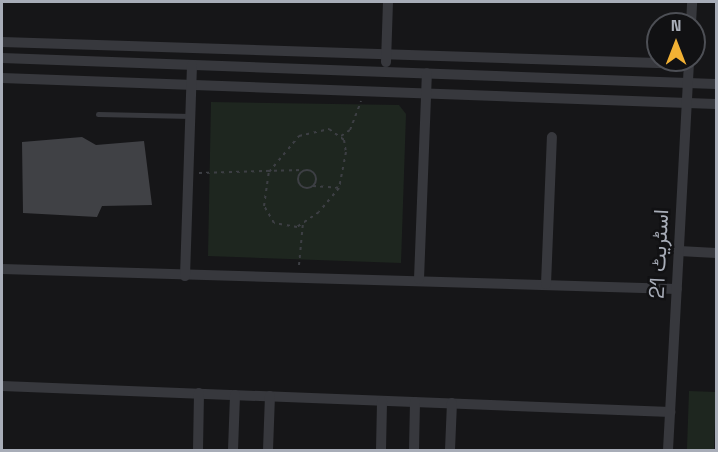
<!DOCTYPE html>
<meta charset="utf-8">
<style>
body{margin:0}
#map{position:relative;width:718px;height:452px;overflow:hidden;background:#161618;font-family:"Space Grotesk",Vazirmatn,sans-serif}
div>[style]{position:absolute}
.green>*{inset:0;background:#1e261f;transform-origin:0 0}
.building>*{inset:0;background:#404145}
.path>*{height:2px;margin-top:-1px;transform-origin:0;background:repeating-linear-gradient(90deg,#3d3f44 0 3px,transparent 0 7.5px)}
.path>.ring{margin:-1px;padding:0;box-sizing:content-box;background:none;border:2px solid #3d3f44;border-radius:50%}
.service>*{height:5px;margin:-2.5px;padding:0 2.5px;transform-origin:2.5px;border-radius:2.5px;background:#37383d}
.minor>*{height:10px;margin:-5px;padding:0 5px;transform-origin:5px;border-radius:5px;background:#37383d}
span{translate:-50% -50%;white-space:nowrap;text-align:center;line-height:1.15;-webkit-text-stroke:5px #111113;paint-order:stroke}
.street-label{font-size:21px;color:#a8adb8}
.frame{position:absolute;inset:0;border:3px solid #a8adb8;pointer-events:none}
.north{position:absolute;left:646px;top:12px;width:60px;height:60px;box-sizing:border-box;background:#111113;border:2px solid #4d4f55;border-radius:50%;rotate:0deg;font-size:16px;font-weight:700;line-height:24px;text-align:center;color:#a8adb8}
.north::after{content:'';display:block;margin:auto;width:21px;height:27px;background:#f2b134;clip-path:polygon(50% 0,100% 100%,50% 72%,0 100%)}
</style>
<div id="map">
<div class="green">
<i style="clip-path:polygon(211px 102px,399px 105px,406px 114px,401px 263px,208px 256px)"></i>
<i style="left:689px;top:391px;width:27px;height:59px;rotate:2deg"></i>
</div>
<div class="building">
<i style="clip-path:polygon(82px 137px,96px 145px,144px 141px,152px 205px,102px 206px,97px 217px,23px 213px,22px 142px)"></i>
</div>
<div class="path">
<i style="left:329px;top:129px;width:19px;rotate:36deg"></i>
<i style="left:344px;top:140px;width:12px;rotate:81deg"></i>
<i style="left:346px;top:152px;width:37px;rotate:101deg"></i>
<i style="left:339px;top:188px;width:31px;rotate:130deg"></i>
<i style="left:319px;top:212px;width:27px;rotate:146deg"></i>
<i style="left:297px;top:227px;width:23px;rotate:-170deg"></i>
<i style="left:274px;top:223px;width:20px;rotate:-120deg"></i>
<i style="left:264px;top:206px;width:34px;rotate:-82deg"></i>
<i style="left:269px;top:172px;width:47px;rotate:-50.2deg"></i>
<i style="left:299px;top:136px;width:31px;rotate:-13deg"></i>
<i style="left:341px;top:136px;width:11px;rotate:-34deg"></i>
<i style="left:350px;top:130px;width:31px;rotate:-69deg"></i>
<i class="ring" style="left:298px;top:170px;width:16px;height:16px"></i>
<i style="left:199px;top:173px;width:104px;rotate:-1.7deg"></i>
<i style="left:313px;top:186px;width:26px;rotate:4deg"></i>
<i style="left:299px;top:265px;width:42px;rotate:-84.6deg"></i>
</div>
<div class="service">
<i style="left:98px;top:114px;width:93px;rotate:1.2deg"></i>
</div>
<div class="minor">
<i style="left:691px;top:24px;width:22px;rotate:-87deg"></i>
<i style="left:2px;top:42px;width:687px;rotate:1.83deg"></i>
<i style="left:2px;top:58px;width:714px;rotate:2.09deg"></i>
<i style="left:386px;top:62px;width:60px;rotate:-88.1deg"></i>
<i style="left:2px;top:78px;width:714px;rotate:2.09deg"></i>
<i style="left:679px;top:251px;width:37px;rotate:3deg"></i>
<i style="left:2px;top:269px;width:675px;rotate:1.7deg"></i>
<i style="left:185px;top:276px;width:211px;rotate:-88.1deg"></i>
<i style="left:419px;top:279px;width:206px;rotate:-87.8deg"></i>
<i style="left:546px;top:284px;width:147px;rotate:-87.7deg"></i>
<i style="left:2px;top:386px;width:669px;rotate:2.23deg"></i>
<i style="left:198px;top:450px;width:57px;rotate:-89deg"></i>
<i style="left:233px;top:450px;width:55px;rotate:-87.9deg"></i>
<i style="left:268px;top:450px;width:54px;rotate:-87.9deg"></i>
<i style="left:381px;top:450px;width:49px;rotate:-88.8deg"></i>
<i style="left:414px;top:450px;width:48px;rotate:-88.8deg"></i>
<i style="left:450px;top:450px;width:47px;rotate:-87.6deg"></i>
<i style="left:668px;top:450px;width:391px;rotate:-86.9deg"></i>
</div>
<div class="street-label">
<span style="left:659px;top:254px;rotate:-87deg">اسٹریٹ 21</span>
</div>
<div class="frame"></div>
<div class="north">N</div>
</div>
